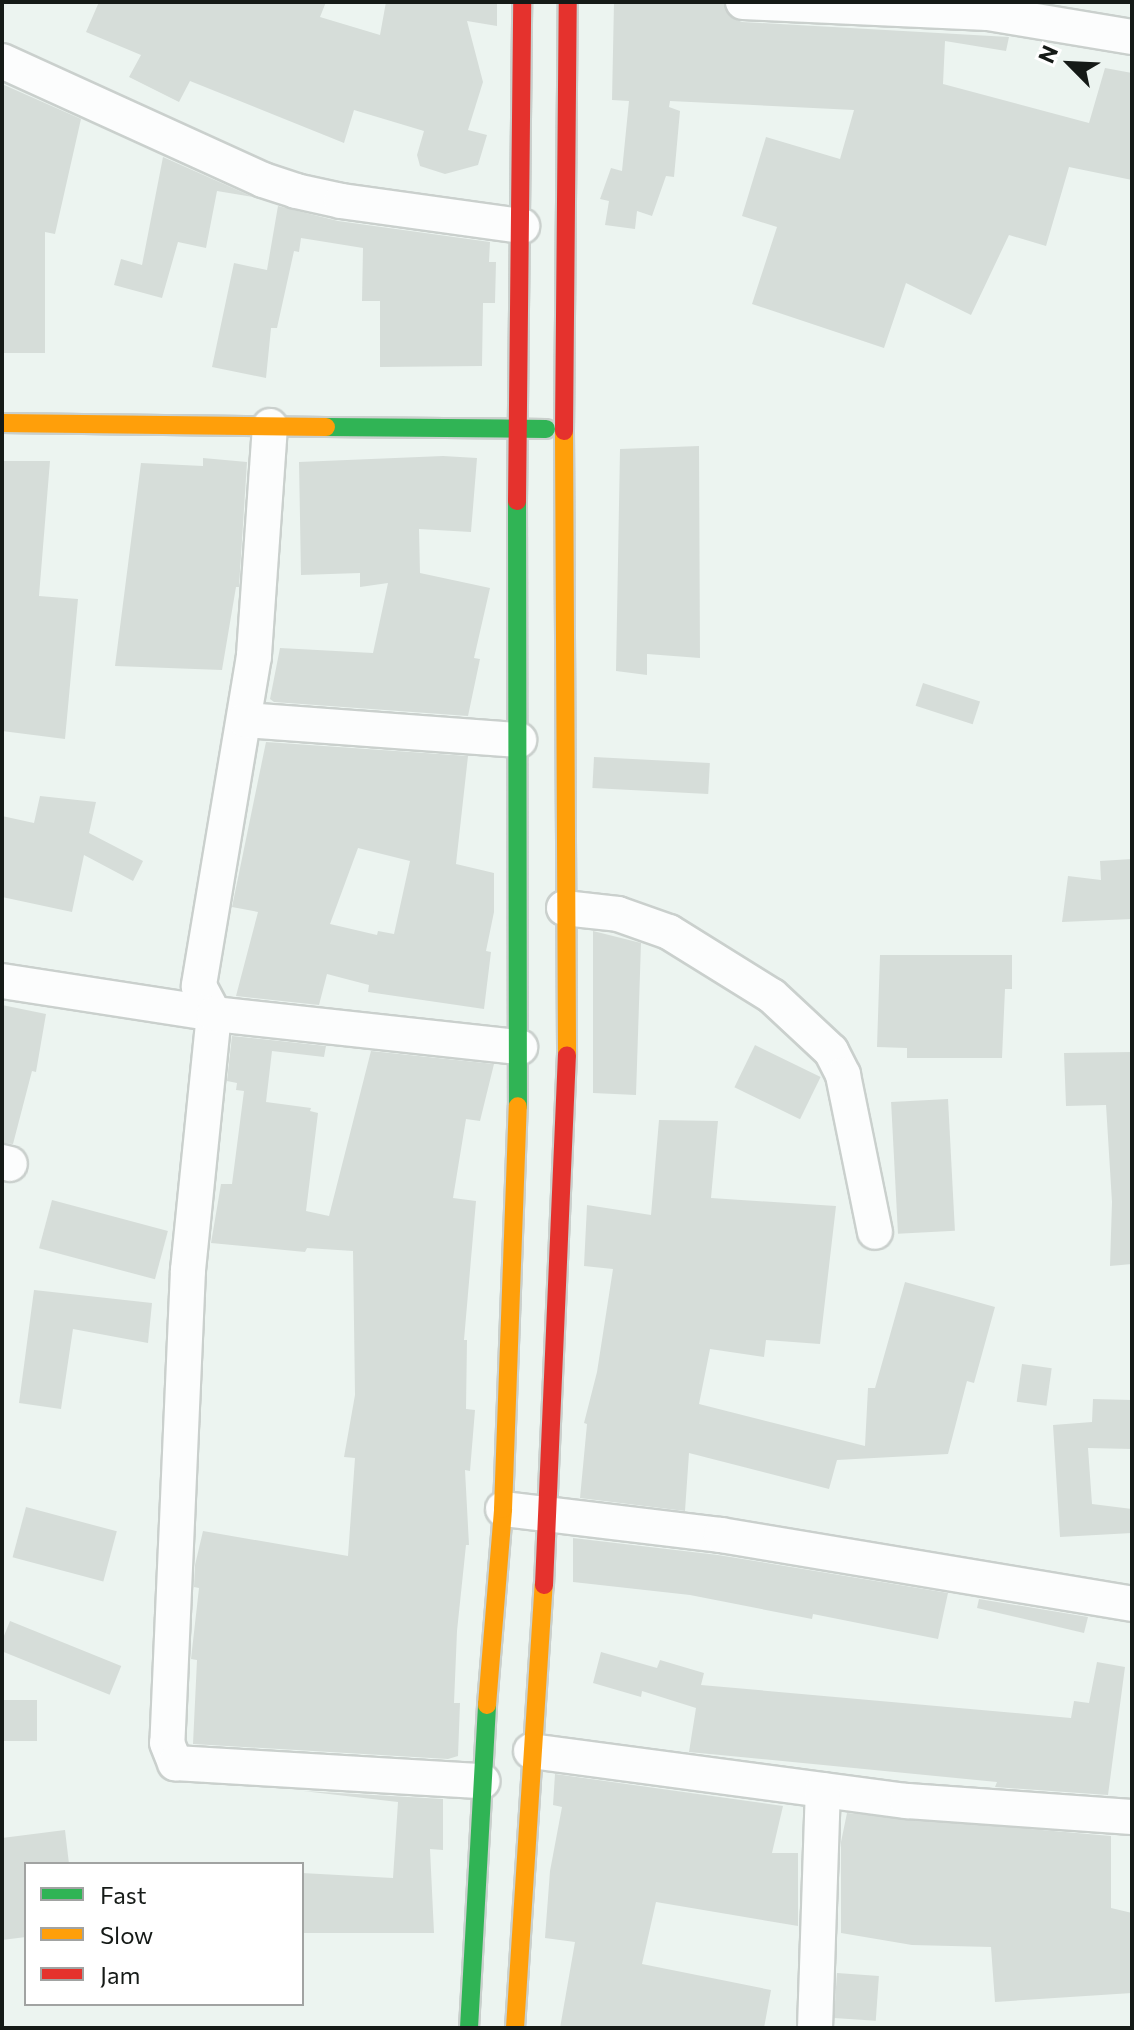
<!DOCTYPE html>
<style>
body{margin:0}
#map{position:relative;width:1134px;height:2030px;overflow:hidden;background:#ecf4f0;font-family:Commissioner,sans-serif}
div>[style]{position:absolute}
.building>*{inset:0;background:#d6ddd9;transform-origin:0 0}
.roads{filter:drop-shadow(2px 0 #cad0cd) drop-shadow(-2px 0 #cad0cd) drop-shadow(0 2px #cad0cd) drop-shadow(0 -2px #cad0cd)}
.street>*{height:34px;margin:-17px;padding:0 17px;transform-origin:17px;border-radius:17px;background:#fcfdfd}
.fast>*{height:18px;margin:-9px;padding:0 9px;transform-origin:9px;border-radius:9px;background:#30b455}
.slow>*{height:18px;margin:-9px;padding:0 9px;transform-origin:9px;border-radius:9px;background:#ff9f0a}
.jam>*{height:18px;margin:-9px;padding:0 9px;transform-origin:9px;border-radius:9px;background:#e5322d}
span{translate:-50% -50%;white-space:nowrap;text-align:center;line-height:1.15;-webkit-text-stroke:7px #fff;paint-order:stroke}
.frame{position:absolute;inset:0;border:4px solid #151a17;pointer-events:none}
.legend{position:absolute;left:24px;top:1862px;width:280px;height:144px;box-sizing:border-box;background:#fff;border:2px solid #a1a3a2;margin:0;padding:10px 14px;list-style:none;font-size:24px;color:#151a17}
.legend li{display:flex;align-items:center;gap:16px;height:40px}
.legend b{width:40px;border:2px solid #a1a3a2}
.north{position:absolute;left:1030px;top:24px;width:80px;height:80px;-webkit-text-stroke:6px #fff;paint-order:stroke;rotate:294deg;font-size:22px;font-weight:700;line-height:32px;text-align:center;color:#151a17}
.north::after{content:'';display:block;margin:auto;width:28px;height:36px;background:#151a17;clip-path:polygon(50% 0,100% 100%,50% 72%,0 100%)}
</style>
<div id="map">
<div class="building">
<i style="clip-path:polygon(99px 2px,326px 2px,320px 17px,380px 35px,386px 2px,497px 2px,497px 26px,467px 21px,483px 82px,468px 130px,487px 135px,478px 165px,445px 174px,420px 166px,417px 155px,424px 131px,354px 110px,344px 143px,190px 81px,179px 102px,129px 77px,141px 55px,86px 32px)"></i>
<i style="clip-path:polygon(614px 2px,724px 4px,732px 18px,742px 22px,1009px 37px,1006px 51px,945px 41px,943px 84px,1089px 123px,1105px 68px,1132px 73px,1132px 180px,1069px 167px,1046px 246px,1009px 235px,971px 315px,906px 283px,884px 348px,752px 304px,777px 227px,742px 216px,766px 137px,840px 159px,854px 110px,670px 101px,669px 107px,680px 111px,674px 177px,666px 176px,652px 216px,637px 211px,635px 229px,605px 225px,609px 201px,600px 199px,611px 168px,622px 171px,629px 101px,612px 100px)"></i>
<i style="clip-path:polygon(2px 84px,81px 119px,55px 234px,45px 232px,45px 353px,2px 353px)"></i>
<i style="clip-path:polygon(163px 157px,253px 197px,217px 191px,206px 248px,178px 242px,162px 298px,114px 285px,121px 259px,142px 265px)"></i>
<i style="clip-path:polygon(278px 206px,338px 221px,490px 242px,489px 262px,496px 262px,495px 303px,483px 303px,482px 366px,380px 367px,380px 301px,362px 301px,363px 248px,301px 238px,299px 252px,294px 251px,277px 328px,271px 328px,266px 378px,212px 367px,234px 263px,267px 270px)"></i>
<i style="clip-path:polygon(699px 446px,700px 658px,647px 654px,647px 675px,616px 671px,620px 449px)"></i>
<i style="clip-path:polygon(443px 456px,477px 458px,471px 532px,419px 529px,420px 573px,490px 588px,474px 658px,480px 659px,468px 716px,274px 702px,270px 699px,280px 648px,373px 653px,388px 583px,360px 587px,360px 573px,301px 575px,299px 462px)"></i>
<i style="clip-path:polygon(203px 458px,247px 462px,239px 587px,236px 587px,222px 670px,115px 666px,141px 463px,203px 466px)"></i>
<i style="clip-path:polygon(2px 461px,50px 461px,39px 596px,78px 599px,65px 739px,2px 731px)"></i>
<i style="left:923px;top:683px;width:60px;height:24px;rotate:18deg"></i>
<i style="clip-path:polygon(evenodd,266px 742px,468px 756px,456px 864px,494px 873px,494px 912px,486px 951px,491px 952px,484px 1009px,368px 992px,369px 985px,327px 974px,319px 1005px,236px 996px,258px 912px,232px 907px,266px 742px,358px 848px,410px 861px,394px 934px,378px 931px,377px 935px,330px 924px,358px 848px)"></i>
<i style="left:594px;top:757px;width:116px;height:31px;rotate:3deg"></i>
<i style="clip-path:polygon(40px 796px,96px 802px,89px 833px,143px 861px,133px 881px,84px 855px,72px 912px,2px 897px,2px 816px,34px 823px)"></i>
<i style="clip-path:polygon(1132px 859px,1132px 919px,1062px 922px,1068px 876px,1101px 880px,1100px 861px)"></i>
<i style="clip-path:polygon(593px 931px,641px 943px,636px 1095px,593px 1093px)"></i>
<i style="clip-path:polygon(880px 955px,1012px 955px,1012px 989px,1005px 989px,1002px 1058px,907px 1058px,907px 1048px,877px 1047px)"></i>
<i style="clip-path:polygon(2px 1005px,46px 1014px,36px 1072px,32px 1071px,13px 1144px,2px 1143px)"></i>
<i style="clip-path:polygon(232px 1036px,326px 1046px,324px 1057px,272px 1051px,266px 1102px,311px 1108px,310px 1111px,318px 1113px,306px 1211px,329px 1216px,371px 1051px,494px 1064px,480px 1121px,466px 1119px,453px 1198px,476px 1201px,464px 1340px,467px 1340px,466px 1409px,475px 1410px,470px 1471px,465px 1470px,469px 1545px,466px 1545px,457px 1631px,454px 1703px,460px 1703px,458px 1756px,448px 1759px,193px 1744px,197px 1660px,191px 1659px,199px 1588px,194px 1587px,195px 1565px,203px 1531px,348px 1556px,355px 1458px,344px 1457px,355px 1395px,353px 1251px,307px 1248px,305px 1252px,211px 1243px,221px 1184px,232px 1184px,244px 1091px,236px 1090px,237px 1083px,227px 1081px)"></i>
<i style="left:755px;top:1045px;width:73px;height:47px;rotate:26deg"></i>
<i style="clip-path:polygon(1132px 1052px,1132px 1264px,1110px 1266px,1112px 1202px,1106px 1105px,1066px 1106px,1064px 1053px)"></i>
<i style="left:948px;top:1099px;width:132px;height:57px;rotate:87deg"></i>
<i style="clip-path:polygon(659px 1120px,718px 1121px,711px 1198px,836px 1206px,820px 1344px,766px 1340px,764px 1357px,710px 1349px,699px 1404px,865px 1446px,868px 1388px,875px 1388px,905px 1282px,995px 1307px,974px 1383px,967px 1381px,948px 1454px,837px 1460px,829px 1489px,689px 1453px,685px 1511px,580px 1498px,587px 1424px,584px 1423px,597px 1372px,613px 1269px,584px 1266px,587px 1205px,651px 1215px)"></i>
<i style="left:52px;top:1200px;width:120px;height:50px;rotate:15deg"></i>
<i style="clip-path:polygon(34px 1290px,152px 1303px,148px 1343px,73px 1329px,61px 1409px,19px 1403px)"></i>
<i style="left:1022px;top:1364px;width:30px;height:38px;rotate:8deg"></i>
<i style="clip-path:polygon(1093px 1399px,1132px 1400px,1132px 1449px,1088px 1448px,1092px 1504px,1132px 1509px,1132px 1533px,1060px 1537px,1053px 1425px,1092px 1422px)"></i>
<i style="left:26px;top:1507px;width:94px;height:52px;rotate:15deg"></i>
<i style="clip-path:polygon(573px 1538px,718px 1555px,948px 1593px,938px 1639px,813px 1614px,812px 1619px,690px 1595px,573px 1582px)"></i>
<i style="clip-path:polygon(979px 1599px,1088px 1617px,1084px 1633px,977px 1608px)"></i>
<i style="left:10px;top:1621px;width:120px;height:31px;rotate:22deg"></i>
<i style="clip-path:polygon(601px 1652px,657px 1668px,660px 1660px,704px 1673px,701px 1685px,1071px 1718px,1074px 1701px,1089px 1703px,1097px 1662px,1125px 1667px,1108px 1795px,995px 1787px,997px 1782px,689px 1752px,696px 1708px,642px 1691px,641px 1697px,593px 1683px)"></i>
<i style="left:37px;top:1700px;width:41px;height:35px;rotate:90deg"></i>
<i style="clip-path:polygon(555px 1774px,783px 1806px,772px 1853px,798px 1853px,798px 1926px,656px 1902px,642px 1964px,771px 1990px,764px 2028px,560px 2028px,575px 1942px,545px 1938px,550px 1871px,562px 1807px,553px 1805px)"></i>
<i style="clip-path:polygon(303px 1791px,443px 1799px,443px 1850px,430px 1849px,434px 1933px,302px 1933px,302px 1873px,393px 1878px,398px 1802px)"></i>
<i style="clip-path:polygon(847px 1813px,1111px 1836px,1111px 1908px,1132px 1913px,1132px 1993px,995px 2002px,991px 1947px,912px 1945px,841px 1933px,841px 1842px)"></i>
<i style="clip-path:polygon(65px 1830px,69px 1864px,26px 1864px,26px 1937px,2px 1940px,2px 1838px)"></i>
<i style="left:837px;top:1973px;width:42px;height:45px;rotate:4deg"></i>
</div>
<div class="roads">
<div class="street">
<i style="left:743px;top:2px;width:245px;rotate:2.6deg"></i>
<i style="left:988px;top:13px;width:146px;rotate:9.5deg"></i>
<i style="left:2px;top:61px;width:287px;rotate:24.5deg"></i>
<i style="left:263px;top:180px;width:35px;rotate:18deg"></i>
<i style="left:296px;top:191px;width:46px;rotate:12.5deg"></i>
<i style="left:341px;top:201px;width:183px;rotate:7.9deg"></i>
<i style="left:270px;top:426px;width:231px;rotate:94deg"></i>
<i style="left:254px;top:656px;width:335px;rotate:99.5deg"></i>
<i style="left:199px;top:986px;width:32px;rotate:62deg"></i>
<i style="left:214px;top:1014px;width:257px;rotate:95.8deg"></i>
<i style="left:188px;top:1270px;width:473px;rotate:92.5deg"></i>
<i style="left:167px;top:1743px;width:22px;rotate:68deg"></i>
<i style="left:175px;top:1763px;width:308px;rotate:3.4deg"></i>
<i style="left:245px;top:720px;width:275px;rotate:4.2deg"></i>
<i style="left:564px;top:908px;width:54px;rotate:6.3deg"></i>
<i style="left:618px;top:914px;width:54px;rotate:19.4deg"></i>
<i style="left:669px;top:932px;width:121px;rotate:31.9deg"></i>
<i style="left:772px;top:996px;width:81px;rotate:43deg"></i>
<i style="left:831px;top:1051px;width:27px;rotate:63deg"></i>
<i style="left:843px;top:1075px;width:160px;rotate:78.5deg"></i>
<i style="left:2px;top:981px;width:215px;rotate:8.8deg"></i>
<i style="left:214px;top:1014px;width:308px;rotate:6.2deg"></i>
<i style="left:2px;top:1162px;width:8px;rotate:14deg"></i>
<i style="left:503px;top:1509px;width:220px;rotate:6.8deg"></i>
<i style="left:721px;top:1535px;width:417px;rotate:9.5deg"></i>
<i style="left:531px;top:1751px;width:379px;rotate:7.6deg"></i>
<i style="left:907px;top:1801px;width:226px;rotate:4.1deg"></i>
<i style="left:815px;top:2028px;width:238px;rotate:-88.1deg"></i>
</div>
<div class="fast">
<i style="left:326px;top:427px;width:220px;rotate:0.5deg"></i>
<i style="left:517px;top:501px;width:605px;rotate:89.91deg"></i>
<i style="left:469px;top:2028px;width:324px;rotate:-86.8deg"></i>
</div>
<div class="slow">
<i style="left:2px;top:423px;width:324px;rotate:0.7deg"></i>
<i style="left:564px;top:431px;width:624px;rotate:89.72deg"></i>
<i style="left:487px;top:1705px;width:197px;rotate:-85.3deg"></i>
<i style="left:503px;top:1509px;width:403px;rotate:-87.9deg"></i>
<i style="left:515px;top:2028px;width:444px;rotate:-86.3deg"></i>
</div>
<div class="jam">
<i style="left:564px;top:431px;width:429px;rotate:-89.5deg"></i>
<i style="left:517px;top:501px;width:499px;rotate:-89.4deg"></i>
<i style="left:544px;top:1585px;width:530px;rotate:-87.52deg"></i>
</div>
</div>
<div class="frame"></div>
<ul class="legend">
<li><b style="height:10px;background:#30b455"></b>Fast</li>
<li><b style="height:10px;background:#ff9f0a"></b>Slow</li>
<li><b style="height:10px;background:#e5322d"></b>Jam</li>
</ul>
<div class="north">N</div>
</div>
